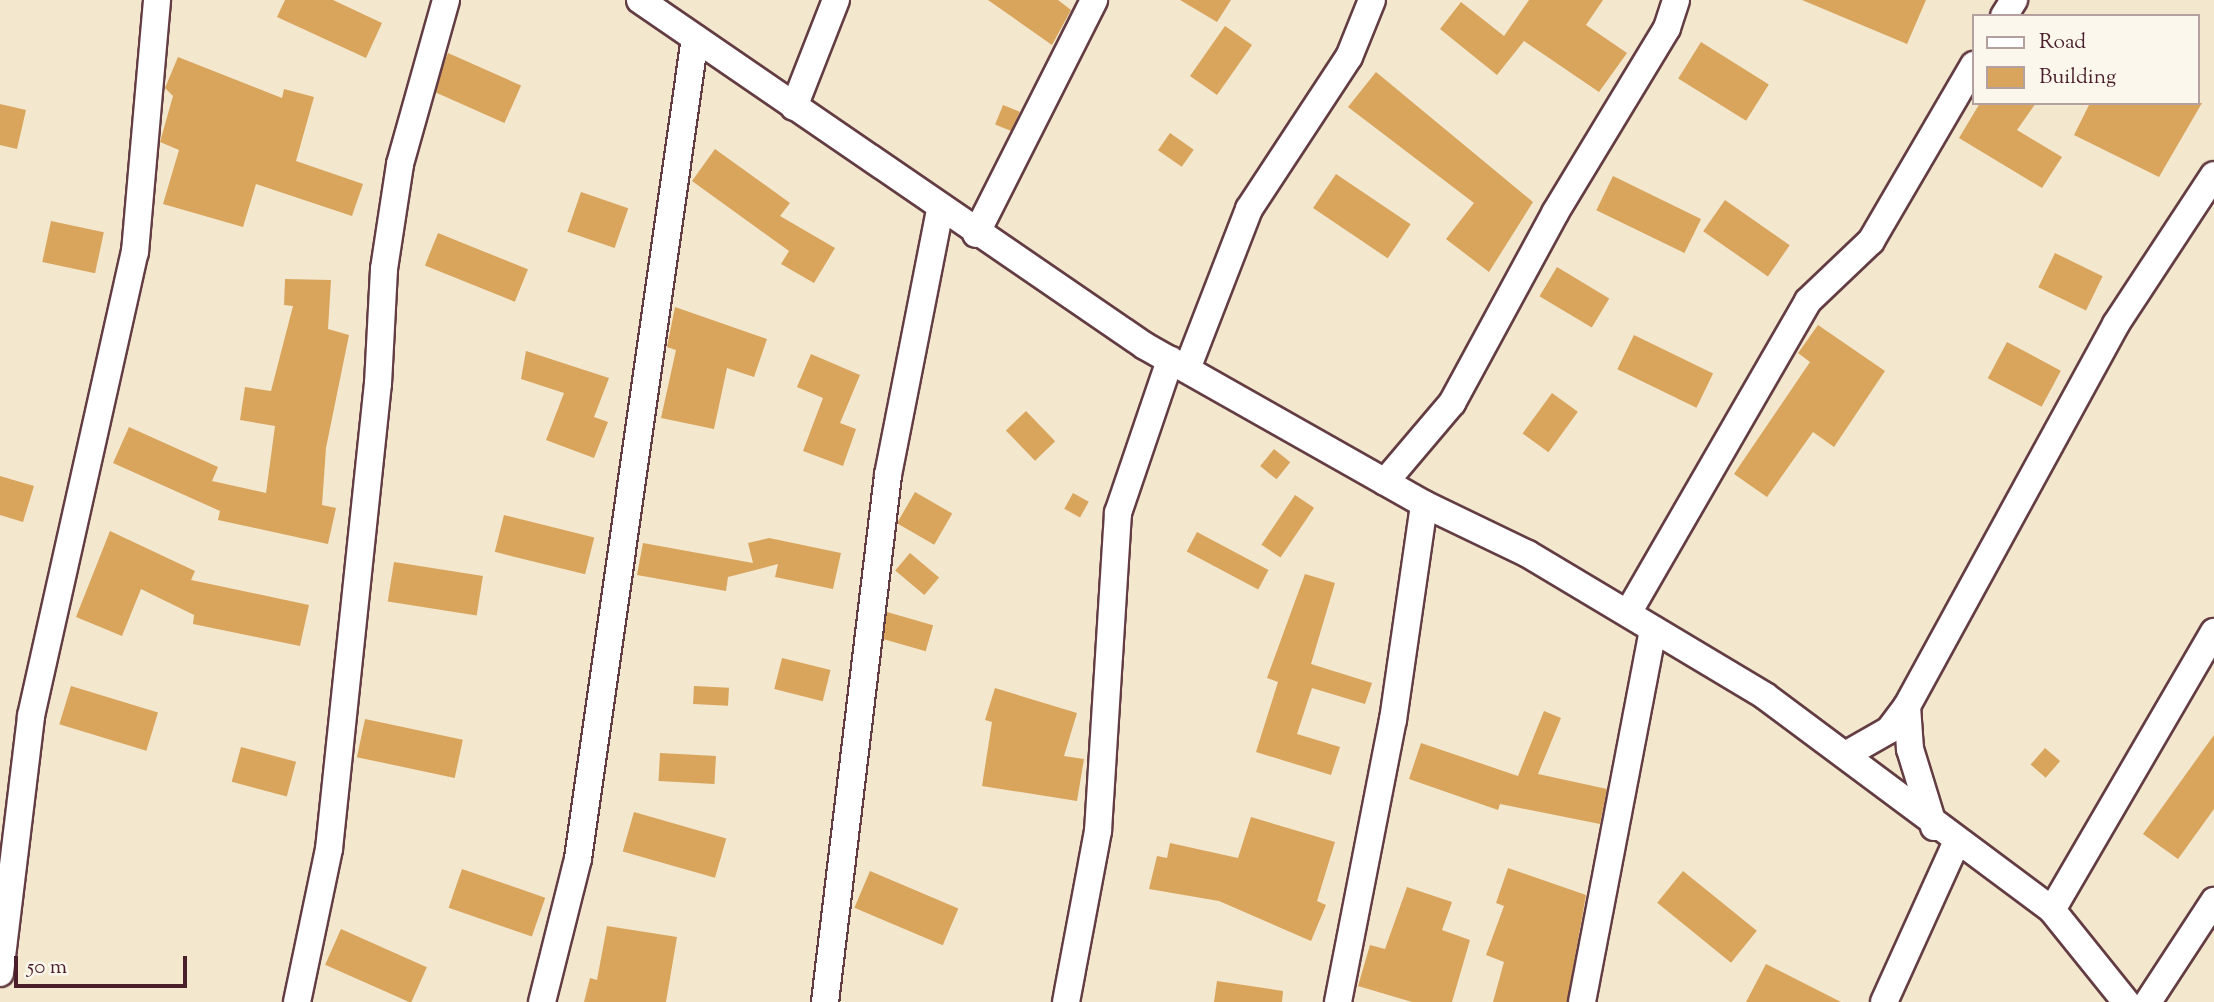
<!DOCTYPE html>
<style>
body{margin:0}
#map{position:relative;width:2214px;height:1002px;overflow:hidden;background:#f3e7ce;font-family:"Sorts Mill Goudy",serif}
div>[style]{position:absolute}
.building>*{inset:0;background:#d9a55d;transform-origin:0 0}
.roads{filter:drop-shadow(2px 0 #633d43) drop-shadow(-2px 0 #633d43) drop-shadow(0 2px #633d43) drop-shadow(0 -2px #633d43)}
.minor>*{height:26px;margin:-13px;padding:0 13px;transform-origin:13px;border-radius:13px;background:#fff}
span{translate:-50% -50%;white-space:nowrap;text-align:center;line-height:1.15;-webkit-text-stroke:5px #fbf7ec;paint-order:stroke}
.legend{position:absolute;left:1972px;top:14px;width:228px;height:91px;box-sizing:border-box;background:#fbf7ec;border:2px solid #b4a19f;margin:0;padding:9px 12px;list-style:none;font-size:21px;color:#4a1f2b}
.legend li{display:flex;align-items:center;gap:14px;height:35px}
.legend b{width:35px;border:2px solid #b4a19f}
.scale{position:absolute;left:14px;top:956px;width:173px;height:32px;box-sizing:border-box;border:4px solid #4a1f2b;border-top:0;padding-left:9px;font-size:21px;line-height:24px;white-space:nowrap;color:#4a1f2b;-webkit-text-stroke:5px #fbf7ec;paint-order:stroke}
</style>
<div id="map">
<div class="building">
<i style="clip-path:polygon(285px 0,333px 0,382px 23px,366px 58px,277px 17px)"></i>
<i style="clip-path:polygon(988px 0,1058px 0,1071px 10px,1052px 45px)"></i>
<i style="clip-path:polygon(1180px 0,1231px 0,1217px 22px)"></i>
<i style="clip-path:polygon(1529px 0,1603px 0,1586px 25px,1627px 53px,1599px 92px,1524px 41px,1497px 75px,1440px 29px,1461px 2px,1504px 36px)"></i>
<i style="clip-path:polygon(1802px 0,1926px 0,1907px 44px)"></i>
<i style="left:1225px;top:26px;width:33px;height:61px;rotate:35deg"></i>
<i style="left:1701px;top:42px;width:80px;height:43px;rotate:32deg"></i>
<i style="left:448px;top:53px;width:80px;height:41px;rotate:24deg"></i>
<i style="clip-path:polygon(178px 57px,282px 98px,284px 89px,314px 97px,296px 161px,363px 184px,352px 216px,256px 184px,243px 227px,163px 204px,179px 150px,160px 142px,173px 96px,165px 88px)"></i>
<i style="clip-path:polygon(1376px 72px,1533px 202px,1489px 272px,1446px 239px,1474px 203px,1348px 107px)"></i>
<i style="clip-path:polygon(1980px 103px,2036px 103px,2017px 130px,2062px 157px,2042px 188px,1959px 138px)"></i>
<i style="clip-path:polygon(2090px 103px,2202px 103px,2159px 177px,2074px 135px)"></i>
<i style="clip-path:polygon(0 104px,26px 110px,17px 149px,0 145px)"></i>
<i style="left:1003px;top:105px;width:18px;height:21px;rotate:22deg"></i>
<i style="left:1170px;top:133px;width:29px;height:21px;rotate:35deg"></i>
<i style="clip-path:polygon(715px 149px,790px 203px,780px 216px,835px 248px,814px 283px,781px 264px,789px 251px,692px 181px)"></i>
<i style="left:1336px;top:174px;width:90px;height:41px;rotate:34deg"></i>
<i style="left:1613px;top:176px;width:98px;height:38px;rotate:26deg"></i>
<i style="left:581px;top:192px;width:50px;height:42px;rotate:19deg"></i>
<i style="left:1725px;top:200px;width:79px;height:38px;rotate:35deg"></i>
<i style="left:51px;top:221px;width:54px;height:42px;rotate:12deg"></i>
<i style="left:438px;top:233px;width:97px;height:35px;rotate:22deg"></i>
<i style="left:2055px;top:253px;width:53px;height:38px;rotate:26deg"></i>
<i style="left:1557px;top:267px;width:61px;height:34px;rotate:31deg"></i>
<i style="clip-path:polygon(285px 279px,331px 280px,328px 329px,349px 335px,326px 448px,322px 505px,336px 508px,328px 544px,218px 520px,220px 511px,113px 463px,129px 427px,218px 467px,212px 481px,266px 493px,275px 426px,240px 420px,245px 387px,271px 391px,293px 306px,284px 305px)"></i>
<i style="clip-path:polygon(675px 307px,767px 339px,754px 377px,727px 368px,714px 429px,661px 418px,676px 350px,667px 347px)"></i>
<i style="clip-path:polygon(1818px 325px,1885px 371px,1834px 447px,1813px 432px,1767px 497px,1734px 474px,1810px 362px,1798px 353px)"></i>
<i style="left:1634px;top:335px;width:88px;height:38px;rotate:26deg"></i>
<i style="left:2007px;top:342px;width:61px;height:41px;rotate:28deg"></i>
<i style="clip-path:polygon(526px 351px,609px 378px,594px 417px,608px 422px,594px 458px,546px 440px,564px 393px,521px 379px)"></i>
<i style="clip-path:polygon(811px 354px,860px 375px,840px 423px,856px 429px,843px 466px,803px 451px,823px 398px,797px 387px)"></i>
<i style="left:1552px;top:393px;width:32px;height:50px;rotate:36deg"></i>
<i style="left:1026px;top:411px;width:42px;height:28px;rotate:46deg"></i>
<i style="left:1274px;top:449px;width:21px;height:22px;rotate:39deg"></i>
<i style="clip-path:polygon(0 476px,34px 486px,23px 522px,0 515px)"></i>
<i style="left:915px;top:492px;width:43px;height:36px;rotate:30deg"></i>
<i style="left:1073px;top:493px;width:18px;height:18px;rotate:29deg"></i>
<i style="left:1295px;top:495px;width:23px;height:60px;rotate:34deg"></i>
<i style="left:504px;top:515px;width:93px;height:38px;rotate:14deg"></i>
<i style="clip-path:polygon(110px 531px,195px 571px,191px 580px,309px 605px,300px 646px,193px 624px,194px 615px,141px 589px,122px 636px,76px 617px)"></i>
<i style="left:1197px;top:532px;width:81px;height:22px;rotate:28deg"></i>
<i style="clip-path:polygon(769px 538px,841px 553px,833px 589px,775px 577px,778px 564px,728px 577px,726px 591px,637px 575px,643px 543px,753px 563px,748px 543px)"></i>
<i style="left:910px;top:553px;width:38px;height:23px;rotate:40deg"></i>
<i style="left:394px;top:562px;width:90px;height:40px;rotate:9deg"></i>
<i style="clip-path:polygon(1305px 574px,1335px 583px,1311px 664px,1372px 683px,1365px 704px,1312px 688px,1297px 734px,1340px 747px,1331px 775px,1256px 752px,1278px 682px,1267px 678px)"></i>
<i style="left:887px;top:612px;width:48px;height:27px;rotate:16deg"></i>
<i style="left:782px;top:658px;width:50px;height:32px;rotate:14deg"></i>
<i style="left:71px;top:686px;width:91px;height:40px;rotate:17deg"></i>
<i style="left:694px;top:686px;width:35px;height:18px;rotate:3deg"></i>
<i style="clip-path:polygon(995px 688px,1077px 713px,1064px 756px,1084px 759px,1077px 801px,982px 786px,992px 722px,985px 720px)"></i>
<i style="clip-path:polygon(1544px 711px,1561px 718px,1538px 774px,1607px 789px,1600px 824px,1500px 804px,1498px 810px,1409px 779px,1421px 743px,1518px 776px)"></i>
<i style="left:365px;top:719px;width:100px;height:39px;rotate:12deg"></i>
<i style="clip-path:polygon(2214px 735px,2214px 809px,2178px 859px,2143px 834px)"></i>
<i style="left:241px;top:747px;width:57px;height:36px;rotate:15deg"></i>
<i style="left:2045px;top:748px;width:20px;height:22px;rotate:41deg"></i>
<i style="left:660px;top:753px;width:56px;height:28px;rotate:3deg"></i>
<i style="left:634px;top:812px;width:96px;height:41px;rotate:16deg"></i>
<i style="clip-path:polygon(1251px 817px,1335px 842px,1317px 901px,1326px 905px,1311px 941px,1219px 901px,1149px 889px,1157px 856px,1167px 858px,1170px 843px,1238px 858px)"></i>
<i style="clip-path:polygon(1508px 868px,1586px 895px,1567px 1002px,1493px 1002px,1504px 962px,1486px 955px,1504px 906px,1496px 903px)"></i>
<i style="left:462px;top:869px;width:88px;height:41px;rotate:19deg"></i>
<i style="left:870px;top:871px;width:96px;height:40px;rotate:23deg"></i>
<i style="left:1683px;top:871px;width:95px;height:41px;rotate:39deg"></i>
<i style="clip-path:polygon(1407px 887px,1452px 902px,1442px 930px,1470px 940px,1452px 1002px,1412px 1002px,1358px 986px,1370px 945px,1385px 949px)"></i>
<i style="clip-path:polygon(607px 926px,677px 937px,666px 1002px,584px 1002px,590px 978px,597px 980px)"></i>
<i style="left:341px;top:929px;width:94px;height:39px;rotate:24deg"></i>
<i style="clip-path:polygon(1766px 964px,1841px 1002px,1746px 1002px)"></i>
<i style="clip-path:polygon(1217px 981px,1283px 991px,1282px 1002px,1214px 1002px)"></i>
</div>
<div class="roads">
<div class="minor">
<i style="left:640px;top:0;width:612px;rotate:34.42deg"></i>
<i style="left:1145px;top:346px;width:321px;rotate:29.5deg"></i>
<i style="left:1424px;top:504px;width:115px;rotate:25.7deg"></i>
<i style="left:1528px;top:554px;width:276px;rotate:30.9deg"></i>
<i style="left:1765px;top:696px;width:358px;rotate:36.7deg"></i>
<i style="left:2052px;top:910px;width:322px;rotate:-59.8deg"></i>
<i style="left:2004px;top:16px;width:19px;rotate:-58deg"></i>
<i style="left:794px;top:107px;width:115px;rotate:-68.6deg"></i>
<i style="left:976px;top:234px;width:262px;rotate:-63.2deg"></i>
<i style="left:1187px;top:369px;width:172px;rotate:-68.8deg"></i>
<i style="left:1249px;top:209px;width:182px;rotate:-56.7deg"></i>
<i style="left:1349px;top:57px;width:61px;rotate:-68deg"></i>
<i style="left:1385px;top:482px;width:104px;rotate:-49.7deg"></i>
<i style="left:1452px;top:403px;width:216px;rotate:-61.5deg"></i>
<i style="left:1555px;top:213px;width:216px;rotate:-58.8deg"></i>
<i style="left:1667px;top:28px;width:29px;rotate:-72deg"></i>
<i style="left:1628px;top:613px;width:360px;rotate:-60deg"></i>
<i style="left:1808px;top:301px;width:87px;rotate:-43.6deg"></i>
<i style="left:1871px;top:241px;width:204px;rotate:-59.7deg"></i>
<i style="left:1847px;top:754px;width:48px;rotate:-29.7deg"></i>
<i style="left:1889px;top:730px;width:30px;rotate:-53deg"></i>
<i style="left:1934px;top:827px;width:82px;rotate:-107.1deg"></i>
<i style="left:1910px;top:749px;width:43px;rotate:-94deg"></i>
<i style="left:1907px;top:706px;width:435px;rotate:-61.3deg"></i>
<i style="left:2116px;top:324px;width:178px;rotate:-56.7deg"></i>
<i style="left:2052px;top:910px;width:118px;rotate:51.2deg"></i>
<i style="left:0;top:973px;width:259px;rotate:-83.1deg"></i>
<i style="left:31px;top:716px;width:476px;rotate:-77.4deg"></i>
<i style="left:135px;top:252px;width:253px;rotate:-85deg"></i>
<i style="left:297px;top:1002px;width:156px;rotate:-78.2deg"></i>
<i style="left:329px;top:849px;width:468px;rotate:-84deg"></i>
<i style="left:378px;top:384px;width:115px;rotate:-87deg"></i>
<i style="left:384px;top:269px;width:106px;rotate:-81.3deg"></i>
<i style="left:400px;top:164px;width:170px;rotate:-74.3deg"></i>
<i style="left:542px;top:1002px;width:147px;rotate:-75.9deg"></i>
<i style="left:578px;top:859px;width:829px;rotate:-81.89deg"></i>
<i style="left:825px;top:1002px;width:531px;rotate:-83.18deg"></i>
<i style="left:888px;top:475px;width:271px;rotate:-78.9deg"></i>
<i style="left:1066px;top:1002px;width:174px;rotate:-79.4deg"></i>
<i style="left:1098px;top:831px;width:319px;rotate:-86.4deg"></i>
<i style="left:1118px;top:513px;width:162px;rotate:-71.2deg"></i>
<i style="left:1338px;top:1002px;width:287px;rotate:-79deg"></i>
<i style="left:1393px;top:720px;width:218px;rotate:-81.8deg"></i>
<i style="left:1582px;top:1002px;width:379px;rotate:-79.2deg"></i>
<i style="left:1884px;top:1002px;width:175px;rotate:-65.6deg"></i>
<i style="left:2148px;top:1002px;width:121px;rotate:-56.8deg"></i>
</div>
</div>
<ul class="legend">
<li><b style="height:9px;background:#fff"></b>Road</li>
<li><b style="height:19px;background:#d9a55d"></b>Building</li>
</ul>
<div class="scale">50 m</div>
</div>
